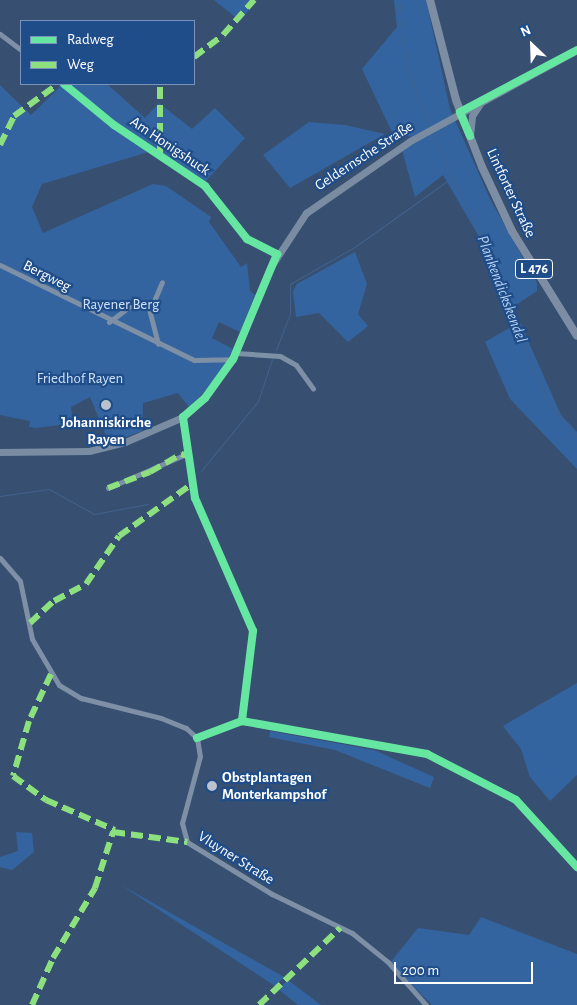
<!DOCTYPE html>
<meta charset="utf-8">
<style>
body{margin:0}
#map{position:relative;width:577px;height:1005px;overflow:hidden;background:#375071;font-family:"Alegreya Sans",sans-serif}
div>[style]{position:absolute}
.green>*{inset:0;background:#34649f}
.stream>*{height:1px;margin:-0.5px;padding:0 0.5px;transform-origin:0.5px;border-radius:0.5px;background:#41618c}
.minor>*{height:5px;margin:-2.5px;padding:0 2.5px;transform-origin:2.5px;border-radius:2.5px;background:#7e90a6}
.secondary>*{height:7px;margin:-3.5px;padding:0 3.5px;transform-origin:3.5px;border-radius:3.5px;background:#798ca1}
.primary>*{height:8px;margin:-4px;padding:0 4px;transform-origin:4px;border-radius:4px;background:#7d8da4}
.quiet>*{height:6px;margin-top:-3px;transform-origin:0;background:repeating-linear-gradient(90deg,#8de07e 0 12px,transparent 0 18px)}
.cycleway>*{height:8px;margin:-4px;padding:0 4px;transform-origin:4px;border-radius:4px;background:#66e7a1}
.dots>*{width:14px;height:14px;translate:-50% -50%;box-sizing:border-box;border:2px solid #1f4d89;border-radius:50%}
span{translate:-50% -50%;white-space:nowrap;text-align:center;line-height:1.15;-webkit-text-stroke:4.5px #1f4d89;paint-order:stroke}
.shield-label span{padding:1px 4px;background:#1f4d89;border:1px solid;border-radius:4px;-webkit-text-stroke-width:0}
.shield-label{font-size:14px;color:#fff;font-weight:700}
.street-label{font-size:15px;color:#fff}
.park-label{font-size:15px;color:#cfe1f8}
.poi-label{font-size:15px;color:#fff;font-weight:700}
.left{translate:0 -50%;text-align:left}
.water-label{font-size:16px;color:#b6d1f2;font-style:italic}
.legend{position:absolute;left:20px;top:20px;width:175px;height:65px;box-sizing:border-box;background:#1f4d89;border:1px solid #7994b8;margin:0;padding:6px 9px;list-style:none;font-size:15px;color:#fff}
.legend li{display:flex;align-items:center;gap:10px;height:25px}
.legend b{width:25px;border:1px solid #7994b8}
.north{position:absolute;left:507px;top:20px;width:50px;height:50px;-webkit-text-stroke:4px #1f4d89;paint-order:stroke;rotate:336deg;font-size:14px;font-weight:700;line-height:20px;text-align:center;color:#fff}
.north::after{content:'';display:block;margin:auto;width:18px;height:22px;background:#fff;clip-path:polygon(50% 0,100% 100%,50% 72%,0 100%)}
.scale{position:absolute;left:394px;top:962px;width:139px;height:22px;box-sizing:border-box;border:2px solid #fff;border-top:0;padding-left:6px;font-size:15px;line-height:18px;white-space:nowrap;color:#fff;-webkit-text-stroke:4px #1f4d89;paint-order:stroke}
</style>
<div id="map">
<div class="green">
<i style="clip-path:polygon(214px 0,257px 0,240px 21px)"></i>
<i style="clip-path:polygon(394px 0,426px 0,450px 109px,490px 199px,537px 283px,537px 291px,513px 307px,561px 415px,577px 432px,577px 469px,510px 399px,485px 342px,511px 327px,481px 240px,443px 175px,415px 197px,402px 150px,413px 144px,411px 137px,392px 132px,362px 69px,397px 27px)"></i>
<i style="clip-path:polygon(63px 84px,107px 84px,145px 118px,159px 103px,192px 129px,215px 108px,245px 138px,205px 182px,195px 181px,155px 150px,42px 184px,32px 207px,43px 233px,153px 184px,166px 186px,211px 217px,209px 222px,241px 267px,247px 263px,250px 291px,255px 295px,240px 332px,219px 322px,212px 338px,233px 349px,215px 381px,189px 407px,178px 393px,143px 403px,142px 431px,109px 443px,90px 397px,71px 407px,73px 423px,37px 428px,29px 427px,30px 421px,0 415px,0 85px,31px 115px)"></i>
<i style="clip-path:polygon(309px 122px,345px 125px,385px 134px,290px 188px,263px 155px)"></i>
<i style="clip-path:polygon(355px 252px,367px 284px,358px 314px,368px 326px,348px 342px,319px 313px,296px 317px,293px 291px,297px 284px)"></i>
<i style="clip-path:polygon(577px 683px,577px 775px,550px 801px,530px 777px,521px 749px,503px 726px)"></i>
<i style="clip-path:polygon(270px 731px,374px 750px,434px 777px,430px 788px,335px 750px,269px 737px)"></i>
<i style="clip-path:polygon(16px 832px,32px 833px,34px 852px,12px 870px,0 867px,0 857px,18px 851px)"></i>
<i style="clip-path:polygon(121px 885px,284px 977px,275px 986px)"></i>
<i style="clip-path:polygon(481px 917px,577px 954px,577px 1005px,432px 1005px,390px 963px,418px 928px,469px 935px)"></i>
<i style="clip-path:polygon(288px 980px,321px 1005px,298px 1005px,278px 989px)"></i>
</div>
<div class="stream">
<i style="left:399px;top:0;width:72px;rotate:82.8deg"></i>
<i style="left:408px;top:71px;width:57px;rotate:68.4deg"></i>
<i style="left:433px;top:137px;width:127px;rotate:63.8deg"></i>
<i style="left:489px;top:251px;width:73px;rotate:71.6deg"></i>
<i style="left:512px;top:320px;width:94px;rotate:65.6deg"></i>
<i style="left:551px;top:406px;width:40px;rotate:50deg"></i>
<i style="left:276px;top:350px;width:39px;rotate:-69deg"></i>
<i style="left:290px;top:314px;width:30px;rotate:-90deg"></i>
<i style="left:290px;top:284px;width:76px;rotate:-29.9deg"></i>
<i style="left:356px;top:246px;width:115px;rotate:-35.5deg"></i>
<i style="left:201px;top:471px;width:90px;rotate:-50.8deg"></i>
<i style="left:258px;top:401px;width:44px;rotate:-71.6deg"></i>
<i style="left:0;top:496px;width:49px;rotate:-8.1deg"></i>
<i style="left:49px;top:489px;width:51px;rotate:29.1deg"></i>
<i style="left:94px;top:514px;width:55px;rotate:-10.5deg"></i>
</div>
<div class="minor">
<i style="left:0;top:34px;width:26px;rotate:37deg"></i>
<i style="left:64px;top:84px;width:65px;rotate:39.4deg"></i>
<i style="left:114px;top:125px;width:110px;rotate:33.8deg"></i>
<i style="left:205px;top:186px;width:68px;rotate:51.6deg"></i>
<i style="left:247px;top:239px;width:34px;rotate:27deg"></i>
<i style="left:0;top:265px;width:216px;rotate:26.1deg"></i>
<i style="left:194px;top:360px;width:39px;rotate:-1deg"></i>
<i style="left:151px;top:308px;width:28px;rotate:-67deg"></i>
<i style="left:109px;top:322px;width:30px;rotate:-37deg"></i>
<i style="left:133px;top:304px;width:15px;rotate:4deg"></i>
<i style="left:148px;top:305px;width:40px;rotate:75.6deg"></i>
<i style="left:236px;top:353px;width:44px;rotate:3.9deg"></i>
<i style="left:280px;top:356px;width:18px;rotate:29deg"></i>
<i style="left:296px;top:365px;width:29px;rotate:54deg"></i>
<i style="left:108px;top:488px;width:87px;rotate:-23.6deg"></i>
<i style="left:188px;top:453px;width:36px;rotate:-98deg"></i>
<i style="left:0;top:558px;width:30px;rotate:49deg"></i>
<i style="left:20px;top:581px;width:59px;rotate:78.3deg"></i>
<i style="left:32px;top:639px;width:53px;rotate:59.6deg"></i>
<i style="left:59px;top:685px;width:26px;rotate:31deg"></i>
<i style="left:81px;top:698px;width:82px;rotate:14deg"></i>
<i style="left:161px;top:718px;width:27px;rotate:22deg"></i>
<i style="left:186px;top:728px;width:15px;rotate:42deg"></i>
<i style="left:197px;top:738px;width:18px;rotate:81deg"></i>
<i style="left:200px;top:756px;width:69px;rotate:105deg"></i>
<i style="left:182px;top:823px;width:20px;rotate:75deg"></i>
<i style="left:187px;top:842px;width:100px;rotate:31.5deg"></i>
<i style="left:272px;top:894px;width:89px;rotate:26deg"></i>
<i style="left:352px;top:933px;width:46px;rotate:38.9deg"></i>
<i style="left:388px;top:962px;width:57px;rotate:48.5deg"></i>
</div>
<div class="secondary">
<i style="left:470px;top:136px;width:20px;rotate:-84deg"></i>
<i style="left:472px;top:116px;width:17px;rotate:-57deg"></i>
<i style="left:0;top:452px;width:89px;rotate:-0.6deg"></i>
<i style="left:89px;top:451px;width:37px;rotate:-14deg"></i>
<i style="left:125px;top:442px;width:63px;rotate:-23.3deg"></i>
<i style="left:183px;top:417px;width:29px;rotate:-41deg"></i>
<i style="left:205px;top:398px;width:48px;rotate:-54.3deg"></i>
<i style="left:233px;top:359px;width:98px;rotate:-67.9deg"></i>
<i style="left:270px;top:268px;width:66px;rotate:-56.8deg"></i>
<i style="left:306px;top:213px;width:126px;rotate:-34.7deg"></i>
<i style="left:410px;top:141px;width:190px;rotate:-28.6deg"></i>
</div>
<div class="primary">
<i style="left:430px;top:0;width:103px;rotate:75.4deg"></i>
<i style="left:456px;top:100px;width:72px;rotate:68.8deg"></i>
<i style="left:482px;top:167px;width:71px;rotate:64.9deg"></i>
<i style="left:512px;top:231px;width:123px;rotate:58.2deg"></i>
</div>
<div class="quiet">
<i style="left:194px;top:57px;width:36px;rotate:-37deg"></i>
<i style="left:223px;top:35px;width:47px;rotate:-48.5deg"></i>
<i style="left:0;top:145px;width:32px;rotate:-64deg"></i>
<i style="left:14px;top:116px;width:54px;rotate:-36deg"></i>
<i style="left:160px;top:153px;width:69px;rotate:-90deg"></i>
<i style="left:108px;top:488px;width:45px;rotate:-20.9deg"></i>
<i style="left:150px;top:472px;width:36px;rotate:-30deg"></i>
<i style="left:181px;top:454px;width:7px;rotate:16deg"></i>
<i style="left:30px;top:623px;width:33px;rotate:-43deg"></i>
<i style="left:54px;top:601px;width:36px;rotate:-28deg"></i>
<i style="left:86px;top:584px;width:58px;rotate:-55.5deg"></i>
<i style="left:119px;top:536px;width:90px;rotate:-35.5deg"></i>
<i style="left:51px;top:674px;width:52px;rotate:115.1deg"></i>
<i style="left:29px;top:721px;width:57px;rotate:106.2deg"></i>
<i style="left:13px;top:776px;width:41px;rotate:36deg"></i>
<i style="left:46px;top:800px;width:75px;rotate:23.5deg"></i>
<i style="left:32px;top:1005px;width:51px;rotate:-65.9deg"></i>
<i style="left:53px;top:958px;width:82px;rotate:-59deg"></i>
<i style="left:95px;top:888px;width:59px;rotate:-72.2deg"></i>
<i style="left:113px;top:832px;width:75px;rotate:7.7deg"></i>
<i style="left:259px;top:1005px;width:112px;rotate:-43.5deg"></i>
</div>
<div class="cycleway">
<i style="left:64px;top:84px;width:65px;rotate:39.4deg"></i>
<i style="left:114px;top:125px;width:110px;rotate:33.8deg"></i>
<i style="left:205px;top:186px;width:68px;rotate:51.6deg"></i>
<i style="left:247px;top:239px;width:34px;rotate:27deg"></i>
<i style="left:277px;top:254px;width:114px;rotate:112.7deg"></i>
<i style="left:233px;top:359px;width:48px;rotate:125.7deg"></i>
<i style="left:205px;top:398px;width:29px;rotate:139deg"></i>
<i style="left:183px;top:417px;width:82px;rotate:81.6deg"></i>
<i style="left:195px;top:498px;width:145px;rotate:66.4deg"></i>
<i style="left:253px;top:631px;width:91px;rotate:97deg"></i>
<i style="left:470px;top:136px;width:26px;rotate:-113deg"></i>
<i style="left:460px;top:112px;width:132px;rotate:-27.9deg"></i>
<i style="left:197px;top:738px;width:48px;rotate:-20.7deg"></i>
<i style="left:242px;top:721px;width:188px;rotate:10.1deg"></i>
<i style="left:427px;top:754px;width:100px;rotate:27.3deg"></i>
<i style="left:516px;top:800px;width:91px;rotate:47.7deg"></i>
</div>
<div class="dots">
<i style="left:106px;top:405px;background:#b9c2cd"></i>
<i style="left:212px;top:786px;background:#b9c2cd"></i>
</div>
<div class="shield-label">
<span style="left:534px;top:269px">L 476</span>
</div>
<div class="street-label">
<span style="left:170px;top:146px;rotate:34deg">Am Honigshuck</span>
<span style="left:364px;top:156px;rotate:-33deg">Geldernsche Straße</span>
<span style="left:511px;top:193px;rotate:65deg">Lintforter Straße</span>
<span style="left:47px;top:276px;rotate:27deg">Bergweg</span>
<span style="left:236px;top:858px;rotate:32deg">Vluyner Straße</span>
</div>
<div class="park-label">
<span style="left:121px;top:305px">Rayener Berg</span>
<span style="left:80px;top:379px">Friedhof Rayen</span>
</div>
<div class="poi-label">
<span style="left:106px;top:431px">Johanniskirche<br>Rayen</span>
<span class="left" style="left:222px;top:786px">Obstplantagen<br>Monterkampshof</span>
</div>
<div class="water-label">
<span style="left:502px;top:289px;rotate:69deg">Plankendickskendel</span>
</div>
<ul class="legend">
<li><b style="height:6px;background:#66e7a1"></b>Radweg</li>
<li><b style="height:6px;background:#8de07e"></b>Weg</li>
</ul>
<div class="north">N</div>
<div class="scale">200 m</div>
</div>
